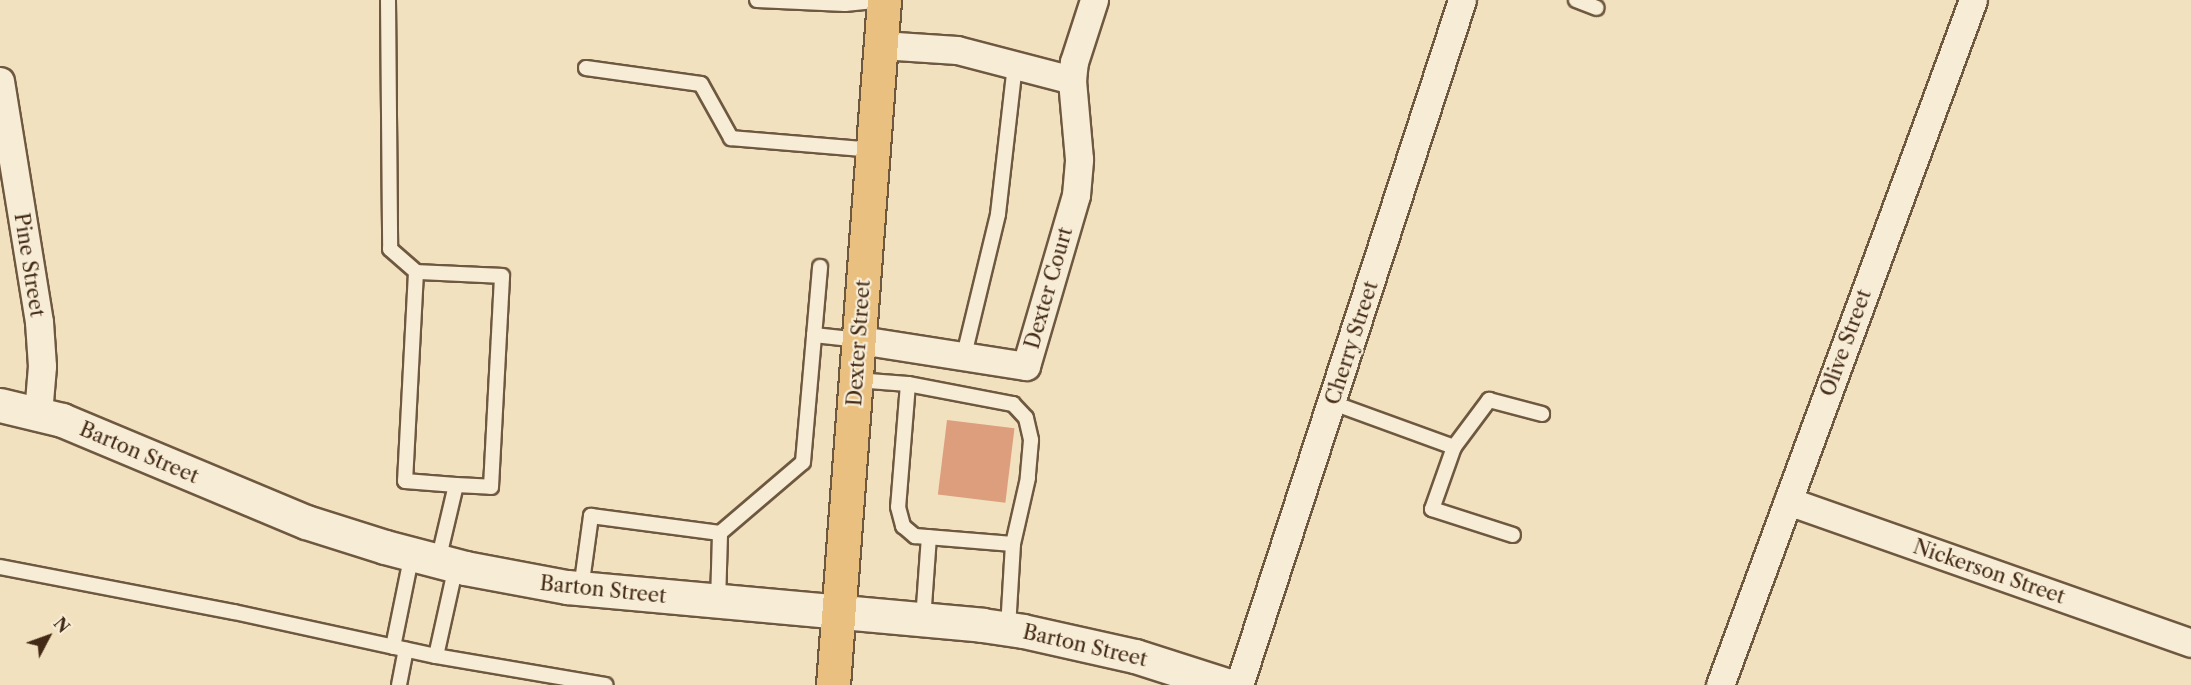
<!DOCTYPE html>
<style>
body{margin:0}
#map{position:relative;width:2191px;height:685px;overflow:hidden;background:#f2e1bf;font-family:"Libre Caslon Text",serif}
div>[style]{position:absolute}
.building>*{inset:0;background:#dd9e7e;transform-origin:0 0}
.roads{filter:drop-shadow(2px 0 #6f5840) drop-shadow(-2px 0 #6f5840) drop-shadow(0 2px #6f5840) drop-shadow(0 -2px #6f5840)}
.lane>*{height:14px;margin:-7px;padding:0 7px;transform-origin:7px;border-radius:7px;background:#f7ecd5}
.street>*{height:27px;margin:-13.5px;padding:0 13.5px;transform-origin:13.5px;border-radius:13.5px;background:#f7ecd5}
.secondary>*{height:33px;margin:-16.5px;padding:0 16.5px;transform-origin:16.5px;border-radius:16.5px;background:#f7ecd5}
.primary>*{height:33px;margin:-16.5px;padding:0 16.5px;transform-origin:16.5px;border-radius:16.5px;background:#e9c080}
span{translate:-50% -50%;white-space:nowrap;text-align:center;line-height:1.15;-webkit-text-stroke:4.5px #f7ecd5;paint-order:stroke}
.street-label{font-size:20px;color:#432a16}
.north{position:absolute;left:18px;top:607px;width:60px;height:60px;-webkit-text-stroke:4px #f7ecd5;paint-order:stroke;rotate:49deg;font-size:16px;font-weight:700;line-height:24px;text-align:center;color:#432a16}
.north::after{content:'';display:block;margin:auto;width:21px;height:27px;background:#432a16;clip-path:polygon(50% 0,100% 100%,50% 72%,0 100%)}
</style>
<div id="map">
<div class="building">
<i style="left:947px;top:420px;width:68px;height:75px;rotate:7deg"></i>
</div>
<div class="roads">
<div class="lane">
<i style="left:388px;top:0;width:249px;rotate:89.5deg"></i>
<i style="left:390px;top:249px;width:35px;rotate:41deg"></i>
<i style="left:757px;top:0;width:88px;rotate:2.6deg"></i>
<i style="left:845px;top:4px;width:39px;rotate:-6deg"></i>
<i style="left:1576px;top:0;width:22px;rotate:21deg"></i>
<i style="left:586px;top:68px;width:116px;rotate:7.9deg"></i>
<i style="left:701px;top:84px;width:62px;rotate:60.9deg"></i>
<i style="left:731px;top:138px;width:143px;rotate:4.8deg"></i>
<i style="left:814px;top:335px;width:46px;rotate:6.2deg"></i>
<i style="left:964px;top:355px;width:145px;rotate:-76.4deg"></i>
<i style="left:998px;top:214px;width:150px;rotate:-83.5deg"></i>
<i style="left:856px;top:380px;width:52px;rotate:4.4deg"></i>
<i style="left:908px;top:384px;width:123px;rotate:94.6deg"></i>
<i style="left:898px;top:507px;width:20px;rotate:75deg"></i>
<i style="left:903px;top:526px;width:16px;rotate:40deg"></i>
<i style="left:915px;top:536px;width:98px;rotate:4.7deg"></i>
<i style="left:1013px;top:544px;width:85px;rotate:93.4deg"></i>
<i style="left:908px;top:384px;width:107px;rotate:10.8deg"></i>
<i style="left:1013px;top:404px;width:19px;rotate:47deg"></i>
<i style="left:1026px;top:418px;width:23px;rotate:77deg"></i>
<i style="left:1031px;top:440px;width:38px;rotate:95deg"></i>
<i style="left:1028px;top:478px;width:68px;rotate:102.8deg"></i>
<i style="left:1333px;top:403px;width:129px;rotate:20deg"></i>
<i style="left:1454px;top:447px;width:59px;rotate:-53.3deg"></i>
<i style="left:1489px;top:400px;width:55px;rotate:14.8deg"></i>
<i style="left:1454px;top:447px;width:66px;rotate:109.5deg"></i>
<i style="left:1432px;top:509px;width:85px;rotate:17.8deg"></i>
<i style="left:438px;top:561px;width:78px;rotate:-76.7deg"></i>
<i style="left:456px;top:485px;width:35px;rotate:3deg"></i>
<i style="left:491px;top:487px;width:211px;rotate:-87deg"></i>
<i style="left:502px;top:276px;width:86px;rotate:-177.3deg"></i>
<i style="left:416px;top:272px;width:209px;rotate:93deg"></i>
<i style="left:405px;top:481px;width:51px;rotate:4.5deg"></i>
<i style="left:0;top:567px;width:238px;rotate:10.9deg"></i>
<i style="left:234px;top:612px;width:207px;rotate:12.3deg"></i>
<i style="left:436px;top:656px;width:172px;rotate:9.7deg"></i>
<i style="left:581px;top:589px;width:74px;rotate:-82.2deg"></i>
<i style="left:591px;top:516px;width:130px;rotate:7.5deg"></i>
<i style="left:720px;top:533px;width:109px;rotate:-40.5deg"></i>
<i style="left:803px;top:462px;width:196px;rotate:-85deg"></i>
<i style="left:718px;top:602px;width:69px;rotate:-88.3deg"></i>
<i style="left:923px;top:620px;width:83px;rotate:-85.9deg"></i>
<i style="left:393px;top:647px;width:95px;rotate:-78.5deg"></i>
<i style="left:436px;top:656px;width:92px;rotate:-77.5deg"></i>
<i style="left:399px;top:685px;width:36px;rotate:-79deg"></i>
</div>
<div class="street">
<i style="left:881px;top:45px;width:76px;rotate:3.8deg"></i>
<i style="left:957px;top:50px;width:119px;rotate:14.6deg"></i>
<i style="left:0;top:81px;width:244px;rotate:80.8deg"></i>
<i style="left:39px;top:322px;width:44px;rotate:86.1deg"></i>
<i style="left:42px;top:366px;width:48px;rotate:94.8deg"></i>
<i style="left:860px;top:340px;width:168px;rotate:8.9deg"></i>
<i style="left:1026px;top:366px;width:178px;rotate:-73.7deg"></i>
<i style="left:1076px;top:195px;width:36px;rotate:-85deg"></i>
<i style="left:1079px;top:159px;width:79px;rotate:-95.1deg"></i>
<i style="left:1072px;top:80px;width:18px;rotate:-84deg"></i>
<i style="left:1074px;top:62px;width:65px;rotate:-72.1deg"></i>
<i style="left:1788px;top:501px;width:427px;rotate:19.4deg"></i>
<i style="left:1239px;top:685px;width:720px;rotate:-71.97deg"></i>
<i style="left:1720px;top:685px;width:730px;rotate:-69.73deg"></i>
</div>
<div class="secondary">
<i style="left:0;top:405px;width:64px;rotate:13.6deg"></i>
<i style="left:62px;top:420px;width:264px;rotate:22.7deg"></i>
<i style="left:306px;top:522px;width:83px;rotate:17.6deg"></i>
<i style="left:385px;top:547px;width:83px;rotate:14.7deg"></i>
<i style="left:465px;top:568px;width:104px;rotate:10.6deg"></i>
<i style="left:567px;top:587px;width:417px;rotate:5.2deg"></i>
<i style="left:982px;top:625px;width:41px;rotate:8.3deg"></i>
<i style="left:1023px;top:631px;width:115px;rotate:12.6deg"></i>
<i style="left:1135px;top:656px;width:96px;rotate:17.7deg"></i>
</div>
<div class="primary">
<i style="left:833px;top:685px;width:687px;rotate:-85.74deg"></i>
</div>
</div>
<div class="street-label">
<span style="left:29px;top:265px;rotate:81deg">Pine Street</span>
<span style="left:1049px;top:288px;rotate:-74deg">Dexter Court</span>
<span style="left:859px;top:343px;rotate:-86deg">Dexter Street</span>
<span style="left:1352px;top:343px;rotate:-72deg">Cherry Street</span>
<span style="left:1846px;top:343px;rotate:-70deg">Olive Street</span>
<span style="left:139px;top:453px;rotate:23deg">Barton Street</span>
<span style="left:1989px;top:572px;rotate:19deg">Nickerson Street</span>
<span style="left:603px;top:590px;rotate:6deg">Barton Street</span>
<span style="left:1085px;top:646px;rotate:13deg">Barton Street</span>
</div>
<div class="north">N</div>
</div>
